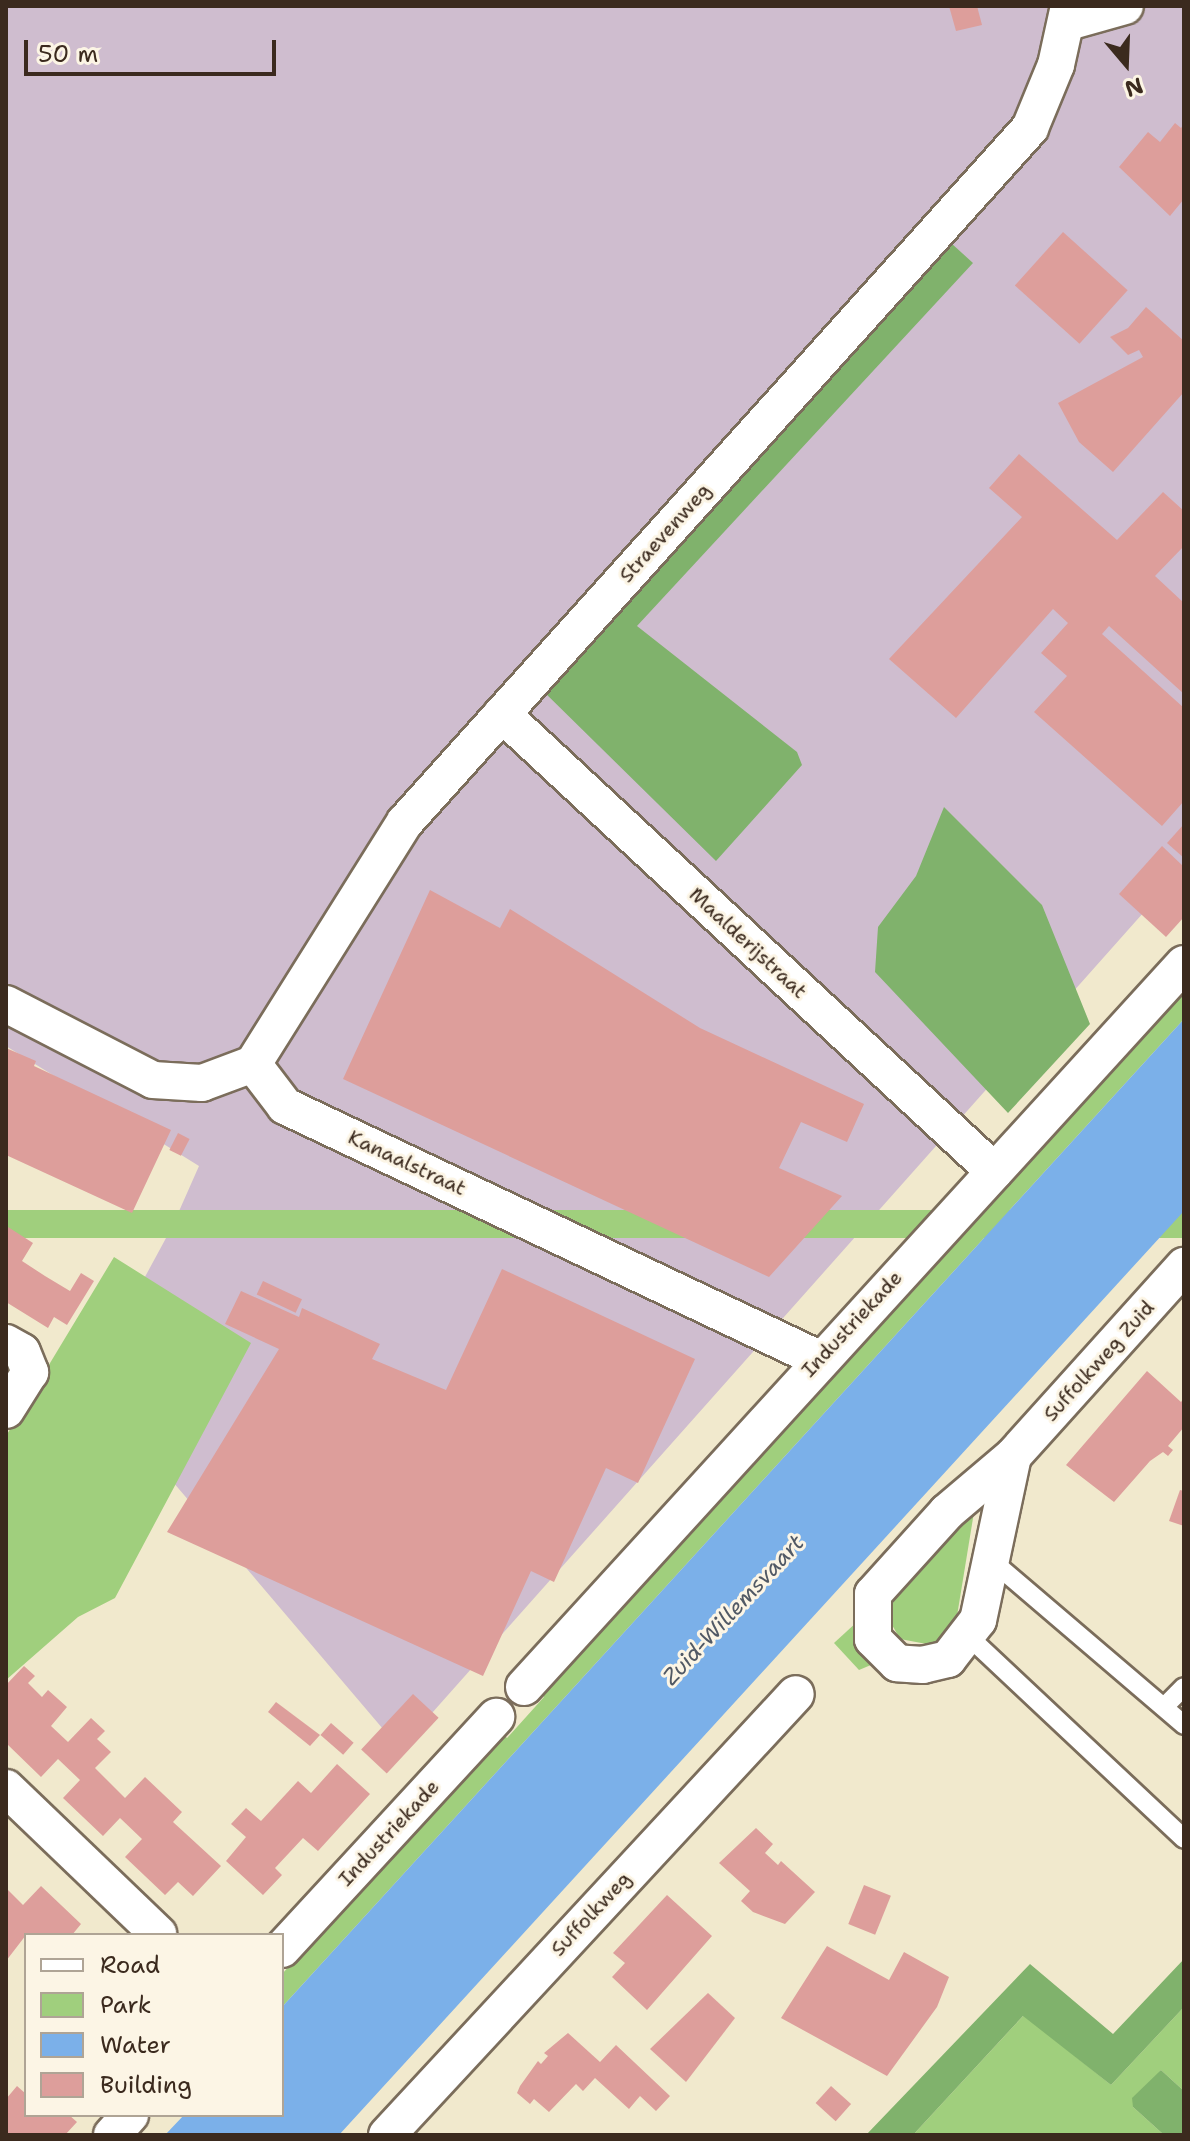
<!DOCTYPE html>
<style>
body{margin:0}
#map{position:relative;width:1190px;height:2141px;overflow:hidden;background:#f1e9cd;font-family:"Shantell Sans",sans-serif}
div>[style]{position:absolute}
.industrial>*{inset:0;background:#cfbdcf}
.green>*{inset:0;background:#a0cf7d;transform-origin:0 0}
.forest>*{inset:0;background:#80b26c}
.water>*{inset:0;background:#7bb0e9}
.building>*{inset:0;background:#dd9e9b;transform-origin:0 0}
.roads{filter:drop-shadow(2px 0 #7b6d5b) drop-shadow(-2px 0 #7b6d5b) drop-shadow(0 2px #7b6d5b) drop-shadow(0 -2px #7b6d5b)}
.lane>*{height:18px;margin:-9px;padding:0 9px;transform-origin:9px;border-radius:9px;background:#fff}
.street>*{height:36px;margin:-18px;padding:0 18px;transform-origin:18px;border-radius:18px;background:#fff}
span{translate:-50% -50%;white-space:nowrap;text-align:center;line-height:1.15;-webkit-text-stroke:6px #fcf5e5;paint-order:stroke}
.street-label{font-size:20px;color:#3b2a1e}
.water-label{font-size:22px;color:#515965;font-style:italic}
.frame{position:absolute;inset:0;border:8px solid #3b2a1e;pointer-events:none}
.legend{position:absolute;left:24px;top:1933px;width:260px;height:184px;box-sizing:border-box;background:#fcf5e5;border:2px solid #afa495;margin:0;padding:10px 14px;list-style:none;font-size:24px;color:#3b2a1e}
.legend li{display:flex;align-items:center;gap:16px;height:40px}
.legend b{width:40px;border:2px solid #afa495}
.north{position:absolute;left:1086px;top:24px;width:80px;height:80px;-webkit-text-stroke:6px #fcf5e5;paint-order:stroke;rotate:161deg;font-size:22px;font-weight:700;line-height:32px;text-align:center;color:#3b2a1e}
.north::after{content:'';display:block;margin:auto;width:28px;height:36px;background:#3b2a1e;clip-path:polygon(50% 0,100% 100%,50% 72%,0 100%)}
.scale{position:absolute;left:24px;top:40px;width:252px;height:36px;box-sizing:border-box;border:4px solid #3b2a1e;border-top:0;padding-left:10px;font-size:24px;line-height:28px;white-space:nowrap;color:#3b2a1e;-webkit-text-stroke:6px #fcf5e5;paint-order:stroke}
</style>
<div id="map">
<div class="industrial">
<i style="clip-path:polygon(6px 6px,1184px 6px,1184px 867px,400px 1749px,88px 1382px,172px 1227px,199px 1166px,6px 1046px)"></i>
</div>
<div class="green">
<i style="clip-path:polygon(1184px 990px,1184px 1019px,282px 2007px,282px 1974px,502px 1733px,507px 1738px,544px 1697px,540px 1692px)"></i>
<i style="left:1184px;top:1210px;width:28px;height:1253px;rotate:90deg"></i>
<i style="clip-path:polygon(114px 1257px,251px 1343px,115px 1598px,78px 1617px,6px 1680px,6px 1436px)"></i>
<i style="clip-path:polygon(975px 1506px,957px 1616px,948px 1632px,932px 1645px,900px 1639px,887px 1616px,895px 1598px)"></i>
<i style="clip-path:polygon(858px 1621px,878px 1662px,859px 1670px,834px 1643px)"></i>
<i style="clip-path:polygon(1184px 2007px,1184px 2091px,1161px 2070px,1133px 2107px,1164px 2135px,913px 2135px,1024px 2015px,1111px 2085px)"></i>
</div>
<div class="forest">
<i style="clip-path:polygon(951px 243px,973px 263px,637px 626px,797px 752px,802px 765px,716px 861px,540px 688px)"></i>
<i style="clip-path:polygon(944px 807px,1042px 905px,1090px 1024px,1008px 1113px,875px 972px,878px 927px,916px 876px)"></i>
<i style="clip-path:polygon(1184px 1959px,1184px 2007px,1111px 2085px,1023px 2016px,913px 2135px,866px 2135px,1030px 1964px,1113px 2034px)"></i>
<i style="clip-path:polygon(1161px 2070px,1184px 2091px,1184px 2135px,1164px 2135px,1133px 2107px,1132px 2098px)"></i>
</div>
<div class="water">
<i style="clip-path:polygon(1184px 1019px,1184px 1211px,339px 2135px,165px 2135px,184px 2115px,282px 2115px,282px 2007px)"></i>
</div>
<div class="building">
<i style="clip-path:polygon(949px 6px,977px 6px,982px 25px,956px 31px)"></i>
<i style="clip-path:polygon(1175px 123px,1181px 128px,1184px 124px,1184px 199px,1170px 216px,1119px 167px,1148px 132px,1160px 142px)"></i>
<i style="left:1063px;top:232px;width:87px;height:72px;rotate:42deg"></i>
<i style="clip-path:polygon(1146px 307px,1184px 341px,1184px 392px,1113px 472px,1079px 442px,1058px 403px,1143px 357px,1139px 350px,1128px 355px,1110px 337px,1128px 328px)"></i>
<i style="clip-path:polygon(1019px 454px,1117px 540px,1163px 492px,1184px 511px,1184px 546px,1155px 576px,1184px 603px,1184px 694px,1109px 626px,1102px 634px,1184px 708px,1184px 801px,1162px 826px,1034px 712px,1067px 676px,1041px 653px,1068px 623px,1053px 609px,956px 718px,889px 659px,1022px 517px,989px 488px)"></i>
<i style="clip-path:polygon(1184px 824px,1184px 858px,1167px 843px)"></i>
<i style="clip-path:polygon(1162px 846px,1184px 867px,1184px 917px,1166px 937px,1119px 894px)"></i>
<i style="clip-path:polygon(430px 890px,500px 928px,510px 909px,700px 1028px,864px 1104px,847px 1142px,801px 1122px,779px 1168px,842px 1196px,769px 1277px,343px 1079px)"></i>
<i style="clip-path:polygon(6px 1048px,36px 1061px,34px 1066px,171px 1130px,132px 1213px,6px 1155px)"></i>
<i style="left:178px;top:1133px;width:13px;height:19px;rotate:27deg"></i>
<i style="clip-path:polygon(8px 1227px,33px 1243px,22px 1261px,45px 1276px,70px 1291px,81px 1273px,94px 1281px,67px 1325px,54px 1317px,48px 1328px,6px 1302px)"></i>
<i style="clip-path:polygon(502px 1269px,695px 1359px,638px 1483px,606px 1468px,554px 1582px,531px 1571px,483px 1676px,167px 1532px,279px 1349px,225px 1324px,241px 1291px,299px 1317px,302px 1308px,380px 1344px,372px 1359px,446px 1390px)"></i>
<i style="left:263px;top:1281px;width:43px;height:15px;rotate:25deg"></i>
<i style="clip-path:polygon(1147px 1371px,1181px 1402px,1184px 1398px,1184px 1427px,1168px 1446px,1173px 1450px,1168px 1456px,1163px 1452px,1150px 1461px,1114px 1502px,1066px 1465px)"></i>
<i style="clip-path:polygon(1180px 1490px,1184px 1491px,1184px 1526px,1169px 1521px)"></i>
<i style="clip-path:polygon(24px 1666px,35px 1676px,28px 1683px,42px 1697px,48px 1690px,67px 1707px,51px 1726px,68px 1742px,91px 1718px,105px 1731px,97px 1739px,111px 1752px,95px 1768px,125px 1798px,145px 1777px,182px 1812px,173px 1822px,221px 1866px,193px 1896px,178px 1882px,165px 1895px,125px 1857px,142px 1839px,120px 1818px,103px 1836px,63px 1798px,80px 1780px,58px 1759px,41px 1777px,6px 1743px,6px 1685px)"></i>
<i style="left:413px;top:1694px;width:35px;height:76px;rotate:43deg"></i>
<i style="clip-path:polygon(276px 1702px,320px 1735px,310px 1746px,268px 1712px)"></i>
<i style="left:331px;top:1723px;width:30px;height:16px;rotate:41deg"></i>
<i style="clip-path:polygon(337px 1764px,370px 1794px,318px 1851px,303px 1838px,275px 1868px,282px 1875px,263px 1895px,226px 1861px,246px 1837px,231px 1824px,246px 1808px,261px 1821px,298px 1781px,311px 1793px)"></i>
<i style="clip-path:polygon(756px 1828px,773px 1844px,765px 1853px,778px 1865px,781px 1861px,815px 1892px,785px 1924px,753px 1912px,741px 1901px,750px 1891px,719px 1863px)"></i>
<i style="left:864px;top:1885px;width:29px;height:42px;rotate:22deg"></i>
<i style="clip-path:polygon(41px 1886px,81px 1924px,72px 1935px,26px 1935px,6px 1961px,6px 1888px,23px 1905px)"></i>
<i style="clip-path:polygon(667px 1895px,712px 1936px,647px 2010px,612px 1977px,625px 1963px,613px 1953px)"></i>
<i style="clip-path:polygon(827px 1946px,889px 1980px,904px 1952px,949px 1977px,937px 2007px,887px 2076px,781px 2018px)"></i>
<i style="clip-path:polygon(708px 1993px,735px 2018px,686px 2082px,650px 2049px)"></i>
<i style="clip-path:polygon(568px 2033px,600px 2062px,616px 2045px,670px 2096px,656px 2111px,640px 2096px,629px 2109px,595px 2078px,583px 2091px,576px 2084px,549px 2112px,534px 2099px,530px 2104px,517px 2093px,520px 2086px,538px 2061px,541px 2064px,548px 2056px,544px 2053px)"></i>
<i style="clip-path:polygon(17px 2086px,26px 2094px,26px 2115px,69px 2115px,77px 2122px,65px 2135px,6px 2135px,6px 2099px)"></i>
<i style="left:831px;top:2086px;width:27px;height:23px;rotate:42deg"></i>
</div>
<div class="roads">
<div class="lane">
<i style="left:991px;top:1560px;width:254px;rotate:40.5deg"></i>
<i style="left:966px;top:1634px;width:299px;rotate:43.2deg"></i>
<i style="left:1164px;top:1707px;width:28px;rotate:-45deg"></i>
</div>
<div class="street">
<i style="left:1068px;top:22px;width:59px;rotate:-15.7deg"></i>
<i style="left:502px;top:714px;width:672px;rotate:42.89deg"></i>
<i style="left:6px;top:1004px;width:165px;rotate:27.3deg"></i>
<i style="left:153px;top:1080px;width:49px;rotate:3.5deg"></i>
<i style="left:202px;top:1083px;width:54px;rotate:-20.4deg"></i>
<i style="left:253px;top:1064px;width:286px;rotate:-57.9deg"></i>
<i style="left:405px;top:822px;width:934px;rotate:-47.99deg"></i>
<i style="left:1030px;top:128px;width:68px;rotate:-67.6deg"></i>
<i style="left:1056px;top:65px;width:60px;rotate:-77.6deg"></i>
<i style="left:253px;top:1064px;width:53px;rotate:52.7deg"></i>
<i style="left:285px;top:1106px;width:591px;rotate:25.35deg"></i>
<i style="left:6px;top:1343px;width:18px;rotate:29deg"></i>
<i style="left:22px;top:1352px;width:22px;rotate:68deg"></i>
<i style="left:30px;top:1372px;width:45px;rotate:122.3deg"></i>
<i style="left:1013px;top:1456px;width:168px;rotate:102deg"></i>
<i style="left:978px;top:1620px;width:49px;rotate:127.6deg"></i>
<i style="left:948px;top:1659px;width:26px;rotate:167deg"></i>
<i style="left:923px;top:1665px;width:26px;rotate:-176deg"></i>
<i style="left:897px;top:1663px;width:34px;rotate:-135deg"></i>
<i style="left:873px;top:1639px;width:45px;rotate:-90deg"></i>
<i style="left:873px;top:1594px;width:110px;rotate:-47.9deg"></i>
<i style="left:947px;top:1512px;width:87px;rotate:-40.3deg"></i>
<i style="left:1013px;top:1456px;width:256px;rotate:-48deg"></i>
<i style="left:524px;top:1687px;width:979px;rotate:-47.61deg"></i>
<i style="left:6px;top:1788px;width:211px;rotate:43.8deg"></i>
<i style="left:282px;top:1949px;width:316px;rotate:-47.3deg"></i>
<i style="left:112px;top:2135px;width:27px;rotate:-48deg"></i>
<i style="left:387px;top:2135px;width:601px;rotate:-47.16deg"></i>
</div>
</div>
<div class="street-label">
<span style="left:665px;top:533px;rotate:-48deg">Straevenweg</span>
<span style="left:748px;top:943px;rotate:43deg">Maalderijstraat</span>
<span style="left:407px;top:1163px;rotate:25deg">Kanaalstraat</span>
<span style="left:852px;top:1324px;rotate:-47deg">Industriekade</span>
<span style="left:1099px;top:1361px;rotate:-48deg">Suffolkweg Zuid</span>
<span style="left:389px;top:1833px;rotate:-47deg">Industriekade</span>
<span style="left:591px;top:1914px;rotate:-47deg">Suffolkweg</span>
</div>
<div class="water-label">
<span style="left:733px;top:1610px;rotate:-47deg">Zuid-Willemsvaart</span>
</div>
<div class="frame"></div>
<ul class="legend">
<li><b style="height:10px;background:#fff"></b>Road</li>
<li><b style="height:22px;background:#a0cf7d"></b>Park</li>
<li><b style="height:22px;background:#7bb0e9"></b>Water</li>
<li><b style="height:22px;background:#dd9e9b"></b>Building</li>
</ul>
<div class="north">N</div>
<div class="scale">50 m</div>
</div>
